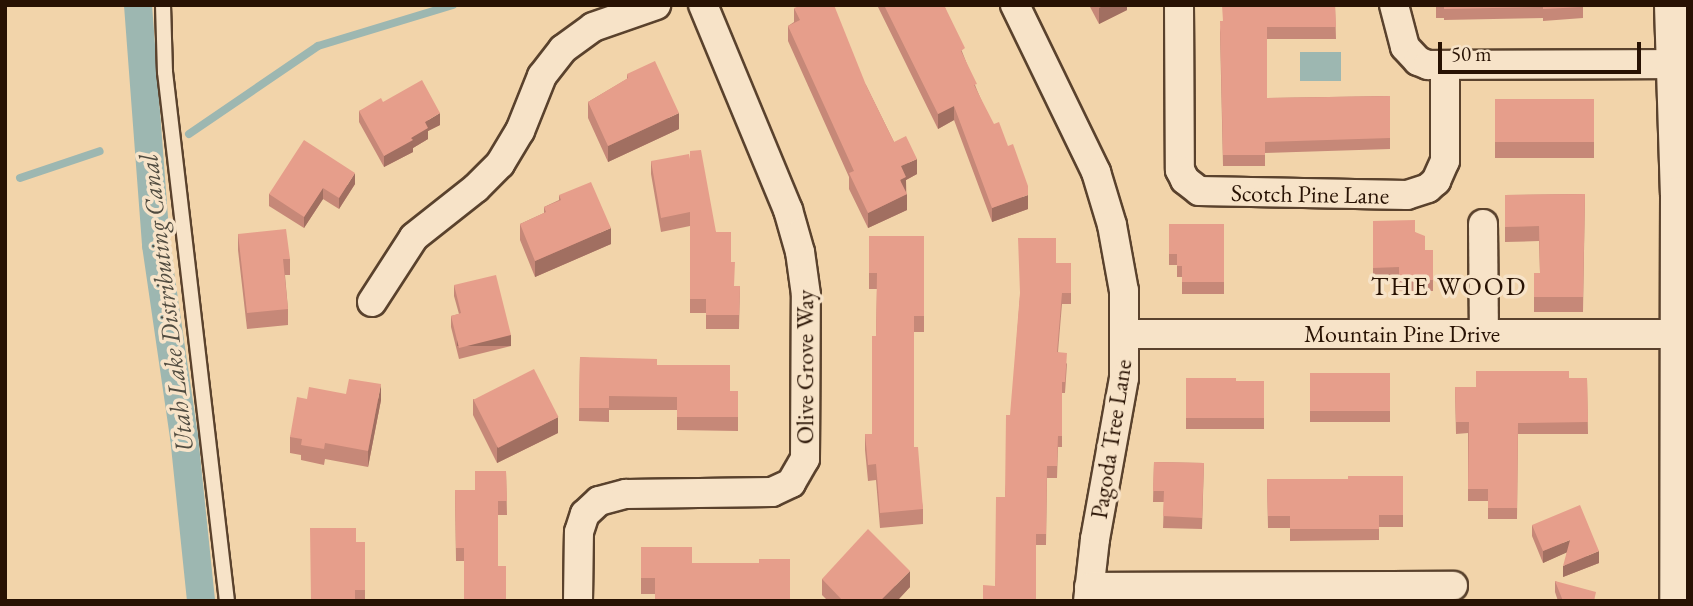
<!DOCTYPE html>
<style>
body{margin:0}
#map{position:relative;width:1693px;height:606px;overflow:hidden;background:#f2d4aa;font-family:"EB Garamond",serif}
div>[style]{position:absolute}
.water>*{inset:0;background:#9db7b1;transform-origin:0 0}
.stream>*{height:8px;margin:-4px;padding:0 4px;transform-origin:4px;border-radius:4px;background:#9db7b1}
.canal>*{height:28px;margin:-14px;padding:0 14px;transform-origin:14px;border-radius:14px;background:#9db7b1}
.roads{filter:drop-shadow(2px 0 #5a422d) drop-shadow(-2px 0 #5a422d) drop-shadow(0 2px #5a422d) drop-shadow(0 -2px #5a422d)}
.service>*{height:14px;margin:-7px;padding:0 7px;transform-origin:7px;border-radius:7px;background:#f7e3c8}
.minor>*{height:28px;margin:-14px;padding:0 14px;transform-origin:14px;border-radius:14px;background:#f7e3c8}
.tertiary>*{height:35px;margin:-17.5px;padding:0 17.5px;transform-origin:17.5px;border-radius:17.5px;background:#f7e3c8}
.wall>*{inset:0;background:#c68878;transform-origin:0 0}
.shaded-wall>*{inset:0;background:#a16f61;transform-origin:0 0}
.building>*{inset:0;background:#e69e8b;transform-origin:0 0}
span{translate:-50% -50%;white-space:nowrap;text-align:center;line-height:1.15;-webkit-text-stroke:7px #f7e3c8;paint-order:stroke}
.street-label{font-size:24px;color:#281203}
.neighbourhood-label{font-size:26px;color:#281203;letter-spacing:2px}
.water-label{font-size:26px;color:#514c40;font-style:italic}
.frame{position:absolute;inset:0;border:7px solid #281203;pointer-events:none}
.scale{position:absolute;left:1438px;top:42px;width:203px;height:32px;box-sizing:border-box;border:4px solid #281203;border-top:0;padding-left:9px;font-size:21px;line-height:24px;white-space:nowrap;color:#281203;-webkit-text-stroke:5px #f7e3c8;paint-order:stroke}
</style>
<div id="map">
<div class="water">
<i style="left:1300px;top:52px;width:41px;height:29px"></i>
</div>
<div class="stream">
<i style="left:189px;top:134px;width:156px;rotate:-34.3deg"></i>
<i style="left:318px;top:46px;width:141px;rotate:-16.9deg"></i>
<i style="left:20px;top:178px;width:84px;rotate:-18.6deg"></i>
</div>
<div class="canal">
<i style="left:138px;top:5px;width:241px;rotate:85.7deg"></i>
<i style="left:156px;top:245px;width:193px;rotate:81.7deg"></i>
<i style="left:184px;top:436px;width:166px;rotate:84.1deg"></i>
</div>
<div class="roads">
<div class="service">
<i style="left:163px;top:5px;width:67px;rotate:88.3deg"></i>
<i style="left:165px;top:72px;width:533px;rotate:83.32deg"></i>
</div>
<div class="minor">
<i style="left:1015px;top:5px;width:186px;rotate:64.1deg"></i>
<i style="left:1096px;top:172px;width:55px;rotate:73.2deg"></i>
<i style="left:1112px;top:225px;width:67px;rotate:79.7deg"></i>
<i style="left:1124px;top:291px;width:87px;rotate:90deg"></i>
<i style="left:1124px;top:378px;width:164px;rotate:100.2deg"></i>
<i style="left:1095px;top:539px;width:62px;rotate:96.4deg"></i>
<i style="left:1179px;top:5px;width:165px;rotate:89.7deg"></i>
<i style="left:1180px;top:170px;width:11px;rotate:63deg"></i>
<i style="left:1185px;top:180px;width:18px;rotate:38deg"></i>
<i style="left:1199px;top:191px;width:208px;rotate:1.1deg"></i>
<i style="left:1407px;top:195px;width:22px;rotate:-18deg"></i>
<i style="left:1428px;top:188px;width:11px;rotate:-41deg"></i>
<i style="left:1436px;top:181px;width:22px;rotate:-66deg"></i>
<i style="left:1445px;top:161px;width:95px;rotate:-90deg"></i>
<i style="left:1394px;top:5px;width:43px;rotate:75.3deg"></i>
<i style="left:1405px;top:47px;width:19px;rotate:47deg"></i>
<i style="left:1418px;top:61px;width:11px;rotate:22deg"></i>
<i style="left:1428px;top:65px;width:248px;rotate:-0.2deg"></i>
<i style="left:1483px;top:224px;width:110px;rotate:89.5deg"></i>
<i style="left:372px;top:302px;width:77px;rotate:-57.1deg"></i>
<i style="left:414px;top:237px;width:79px;rotate:-38.3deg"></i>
<i style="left:476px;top:188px;width:34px;rotate:-45deg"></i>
<i style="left:500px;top:164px;width:39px;rotate:-59deg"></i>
<i style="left:520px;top:131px;width:59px;rotate:-68.2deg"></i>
<i style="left:542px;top:76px;width:34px;rotate:-52deg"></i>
<i style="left:563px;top:49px;width:37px;rotate:-36deg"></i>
<i style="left:593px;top:27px;width:67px;rotate:-19.2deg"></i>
<i style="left:1126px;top:334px;width:551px"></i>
<i style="left:1089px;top:587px;width:364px;rotate:-0.2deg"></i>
<i style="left:578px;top:601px;width:69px;rotate:-89.2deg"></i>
<i style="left:579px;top:532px;width:19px;rotate:-72deg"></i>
<i style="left:585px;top:514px;width:19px;rotate:-43deg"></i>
<i style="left:599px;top:501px;width:28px;rotate:-15deg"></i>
<i style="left:626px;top:494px;width:146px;rotate:-0.8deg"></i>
<i style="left:772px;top:492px;width:21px;rotate:-25deg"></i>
<i style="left:791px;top:483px;width:28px;rotate:-60deg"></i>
<i style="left:805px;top:459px;width:164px;rotate:-89.7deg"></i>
<i style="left:806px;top:295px;width:43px;rotate:-97.9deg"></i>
<i style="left:800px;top:252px;width:44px;rotate:-105.9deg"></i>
<i style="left:788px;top:210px;width:222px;rotate:-112.5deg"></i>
</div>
<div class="tertiary">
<i style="left:1672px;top:5px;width:189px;rotate:88.2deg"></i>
<i style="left:1678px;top:194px;width:407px;rotate:90.1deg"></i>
</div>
</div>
<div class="wall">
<i style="clip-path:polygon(877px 5px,944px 5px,977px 90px,1028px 209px,992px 222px,954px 120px,938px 129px)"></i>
<i style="clip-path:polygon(1089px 5px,1127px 5px,1127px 10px,1099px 24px)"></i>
<i style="clip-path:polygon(1335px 5px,1336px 39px,1267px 39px,1267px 98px,1390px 96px,1390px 149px,1265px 153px,1265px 166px,1223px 166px,1220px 32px,1222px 21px)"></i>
<i style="clip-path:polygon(1436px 5px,1583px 5px,1583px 18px,1543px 21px,1543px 18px,1444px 20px,1444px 18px,1436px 18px)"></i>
<i style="clip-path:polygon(794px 8px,866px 85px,894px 142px,917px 174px,906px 180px,907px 210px,868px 228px,849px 189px,849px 177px,788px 41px,788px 26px,794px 22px)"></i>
<i style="clip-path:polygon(627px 74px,679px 129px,608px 162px,588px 118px,588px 102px,627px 79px)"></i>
<i style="left:1594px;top:99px;width:59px;height:99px;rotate:90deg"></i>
<i style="clip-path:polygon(383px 102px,440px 125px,428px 131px,428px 139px,413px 148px,413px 152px,384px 167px,359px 122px,359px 111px)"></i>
<i style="clip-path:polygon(651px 161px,716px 232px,731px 262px,734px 286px,740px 286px,739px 329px,706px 329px,706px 313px,690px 313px,690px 226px,661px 232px,651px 174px)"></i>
<i style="clip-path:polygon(355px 184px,339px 209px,323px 199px,304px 228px,269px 206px,269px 194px)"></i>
<i style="clip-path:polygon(1585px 194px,1583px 312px,1534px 312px,1534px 273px,1540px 273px,1539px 241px,1505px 242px,1505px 195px)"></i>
<i style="clip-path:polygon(559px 195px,611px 244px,535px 277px,520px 240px,520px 224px,544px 213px,544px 207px,559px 200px)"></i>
<i style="clip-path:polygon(1373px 221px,1415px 232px,1425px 250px,1433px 250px,1433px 291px,1399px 291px,1399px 278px,1373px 279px)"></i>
<i style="clip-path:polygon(1169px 224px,1224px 224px,1224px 294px,1182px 294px,1182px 277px,1177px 277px,1177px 265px,1169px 265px)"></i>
<i style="clip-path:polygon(238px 234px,290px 259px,290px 275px,285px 275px,288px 309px,288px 325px,247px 329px,238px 250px)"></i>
<i style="clip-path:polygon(869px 236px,924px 236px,924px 332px,914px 332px,914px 447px,923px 509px,923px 524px,880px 528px,876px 480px,868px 481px,865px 450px,865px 434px,872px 434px,876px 336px,877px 289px,869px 289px)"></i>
<i style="clip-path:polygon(1056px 263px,1071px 263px,1071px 304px,1062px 304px,1058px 352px,1067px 364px,1065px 393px,1062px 393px,1062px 447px,1058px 447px,1057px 478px,1047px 478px,1046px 545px,1036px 545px,995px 586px,1005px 497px,1020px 296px)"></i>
<i style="clip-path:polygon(454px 285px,511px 346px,459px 359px,451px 327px,451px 316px,459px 314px,454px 296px)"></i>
<i style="clip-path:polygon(580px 357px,657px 365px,730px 391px,738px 391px,738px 431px,677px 430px,677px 410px,609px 410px,609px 422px,579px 421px)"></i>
<i style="left:1310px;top:373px;width:80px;height:49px"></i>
<i style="clip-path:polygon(1186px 378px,1236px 381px,1264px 381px,1264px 429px,1186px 429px)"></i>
<i style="clip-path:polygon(1569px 378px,1587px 378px,1588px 434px,1518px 434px,1517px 519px,1488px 519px,1488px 501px,1468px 501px,1468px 433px,1456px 434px,1455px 387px,1476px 387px)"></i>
<i style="clip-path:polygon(307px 399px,381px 400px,368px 467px,325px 459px,324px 465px,301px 460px,301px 455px,290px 453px,290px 437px)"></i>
<i style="clip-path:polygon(473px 399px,558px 433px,497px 463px,473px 415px)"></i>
<i style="clip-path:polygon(1154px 462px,1204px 463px,1202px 529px,1163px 528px,1164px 502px,1153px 502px)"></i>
<i style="clip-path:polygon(506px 471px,507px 515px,498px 515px,498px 566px,506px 601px,464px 561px,456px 561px,455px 490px,475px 490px)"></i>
<i style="clip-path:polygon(1403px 476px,1403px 527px,1379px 527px,1379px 540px,1290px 541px,1290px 528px,1268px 528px,1267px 479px,1348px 479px)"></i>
<i style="clip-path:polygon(1532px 525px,1599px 563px,1563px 577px,1567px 552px,1543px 563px,1532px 536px)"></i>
<i style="clip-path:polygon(356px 542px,365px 542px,365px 601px,311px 601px)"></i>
<i style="clip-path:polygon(641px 547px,692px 563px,759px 563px,790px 559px,655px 594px,641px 594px)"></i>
<i style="clip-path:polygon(822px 579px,910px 587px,897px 601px,828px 601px,822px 595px)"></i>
<i style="clip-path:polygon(1555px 581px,1596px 601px,1558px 601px,1555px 592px)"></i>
</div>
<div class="shaded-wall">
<i style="clip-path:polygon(1105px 5px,1127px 5px,1127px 10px,1099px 24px,1099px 8px)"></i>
<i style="clip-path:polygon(954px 106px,954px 120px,938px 129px,938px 114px)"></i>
<i style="clip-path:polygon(440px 113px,440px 125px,428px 131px,428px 139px,413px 148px,413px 152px,384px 167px,384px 156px,411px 138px,425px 122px)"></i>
<i style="clip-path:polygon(679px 113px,679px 129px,608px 162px,608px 146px)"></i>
<i style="clip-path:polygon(917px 159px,917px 174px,906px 180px,906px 193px,900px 196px,901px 166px)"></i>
<i style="clip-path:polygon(355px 173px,355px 184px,339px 209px,339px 198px)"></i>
<i style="clip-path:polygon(323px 188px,323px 199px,304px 228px,304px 217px)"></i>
<i style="clip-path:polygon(907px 194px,907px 210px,868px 228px,868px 213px)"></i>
<i style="clip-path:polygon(1028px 195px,1028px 209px,992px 222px,992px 208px)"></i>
<i style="clip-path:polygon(611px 228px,611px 244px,535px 277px,535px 261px)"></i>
<i style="left:511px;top:335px;width:11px;height:54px;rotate:90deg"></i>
<i style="clip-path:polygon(381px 384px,381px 400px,368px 467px,368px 451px)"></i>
<i style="clip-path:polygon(558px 417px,558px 433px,497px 463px,497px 447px)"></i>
<i style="clip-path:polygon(1570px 540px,1570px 551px,1543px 563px,1543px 551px)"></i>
<i style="clip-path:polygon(1599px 551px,1599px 563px,1563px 577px,1563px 566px)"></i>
<i style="clip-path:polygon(910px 571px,910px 587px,897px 601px,880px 601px)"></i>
</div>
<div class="building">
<i style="clip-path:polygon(802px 5px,834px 5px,866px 85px,894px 142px,906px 136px,917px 159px,901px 166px,906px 177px,900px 180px,907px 194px,868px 213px,849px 173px,854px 171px,788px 26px,800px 20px,794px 8px)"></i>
<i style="clip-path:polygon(884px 5px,944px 5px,965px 48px,961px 51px,977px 84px,974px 85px,994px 124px,999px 122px,1008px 146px,1013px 144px,1028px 186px,1028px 195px,992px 208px,954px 106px,938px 114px)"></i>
<i style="clip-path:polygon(1222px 5px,1335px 5px,1336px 27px,1267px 27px,1267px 98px,1390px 96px,1390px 138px,1265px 142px,1265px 155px,1223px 155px,1220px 21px,1223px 21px)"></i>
<i style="clip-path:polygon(1436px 5px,1583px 5px,1583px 7px,1543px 9px,1543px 7px,1444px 9px,1444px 6px,1436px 6px)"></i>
<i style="clip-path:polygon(655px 61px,679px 113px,608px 146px,588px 102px,628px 78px,627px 74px)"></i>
<i style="clip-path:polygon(422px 80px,440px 113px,425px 122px,428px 128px,411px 138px,413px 140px,384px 156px,359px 111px,381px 98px,383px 102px)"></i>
<i style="left:1594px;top:99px;width:43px;height:99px;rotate:90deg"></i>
<i style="clip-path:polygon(304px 140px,355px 173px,339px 198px,323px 188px,304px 217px,269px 194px)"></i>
<i style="clip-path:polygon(701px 150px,716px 232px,731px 232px,731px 262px,735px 262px,734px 286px,740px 286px,739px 315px,706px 315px,706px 299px,690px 299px,690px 212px,661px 218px,651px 161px,689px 154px,690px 159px,690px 151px)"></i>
<i style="clip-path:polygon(591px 182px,611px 228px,535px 261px,520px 224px,546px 212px,544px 207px,561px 200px,559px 195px)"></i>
<i style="clip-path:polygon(1585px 194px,1583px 297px,1534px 297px,1534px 273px,1540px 273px,1539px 226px,1505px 227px,1505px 195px)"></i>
<i style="clip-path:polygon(1415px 220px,1415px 232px,1425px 236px,1425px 250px,1433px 250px,1433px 280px,1399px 280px,1399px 267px,1373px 268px,1373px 221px)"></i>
<i style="clip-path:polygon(1169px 224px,1224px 224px,1224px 282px,1182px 282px,1182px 266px,1177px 266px,1177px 254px,1169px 254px)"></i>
<i style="clip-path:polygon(286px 229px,290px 259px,283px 259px,288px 309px,247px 313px,238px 234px)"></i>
<i style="clip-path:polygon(869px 236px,924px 236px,924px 316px,914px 316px,914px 447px,918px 447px,923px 509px,880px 513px,876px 464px,868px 465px,865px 434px,872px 434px,872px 336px,876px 336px,877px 273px,869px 273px)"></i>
<i style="clip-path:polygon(1018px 238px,1056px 238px,1056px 263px,1071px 263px,1071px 293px,1062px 293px,1057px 352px,1067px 353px,1065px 382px,1062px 382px,1062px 436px,1058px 436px,1057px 466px,1047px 466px,1046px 534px,1036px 534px,1036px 601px,983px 601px,983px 585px,995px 586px,996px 497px,1005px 497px,1006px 415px,1010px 415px,1020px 293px)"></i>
<i style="clip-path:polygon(496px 275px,511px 335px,459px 348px,451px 316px,461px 313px,454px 285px)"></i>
<i style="clip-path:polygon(580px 357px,657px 359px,657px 365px,730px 365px,730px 391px,738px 391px,738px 417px,677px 417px,677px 397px,609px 396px,609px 408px,579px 408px)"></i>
<i style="left:534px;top:369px;width:54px;height:68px;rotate:63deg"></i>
<i style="clip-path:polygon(1476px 371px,1569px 371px,1569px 378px,1587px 378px,1588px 422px,1518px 423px,1517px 508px,1488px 508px,1488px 489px,1468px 489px,1469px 422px,1456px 422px,1455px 387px,1476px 387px)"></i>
<i style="left:1310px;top:373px;width:80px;height:38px"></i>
<i style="clip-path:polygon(1186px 378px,1236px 378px,1236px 381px,1264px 381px,1264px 418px,1186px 418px)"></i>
<i style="clip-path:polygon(349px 379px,381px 384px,368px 451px,325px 443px,324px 449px,301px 445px,302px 439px,290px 437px,297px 397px,307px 399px,309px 387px,346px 394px)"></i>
<i style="clip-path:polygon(1154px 462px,1204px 463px,1202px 518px,1163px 516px,1164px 491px,1153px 491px)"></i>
<i style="clip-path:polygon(475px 471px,506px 471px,507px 501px,498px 501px,498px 566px,506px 566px,506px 601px,464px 601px,464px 548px,456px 548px,455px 490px,475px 490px)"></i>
<i style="clip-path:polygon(1348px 476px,1403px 476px,1403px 515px,1379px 515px,1379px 529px,1290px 529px,1290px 516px,1268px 516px,1267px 479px,1348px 479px)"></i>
<i style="clip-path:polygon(1580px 505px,1599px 551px,1563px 566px,1570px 540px,1543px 551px,1532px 525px)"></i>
<i style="clip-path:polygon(310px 528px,356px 528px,356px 542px,365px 542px,365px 590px,355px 590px,355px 601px,311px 601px)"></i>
<i style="clip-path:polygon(868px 529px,910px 571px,880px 601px,843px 601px,822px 579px)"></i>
<i style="clip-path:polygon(641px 547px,692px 547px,692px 563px,759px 563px,759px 559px,790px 559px,790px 601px,655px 601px,655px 578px,641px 578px)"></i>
<i style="clip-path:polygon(1555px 581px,1596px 592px,1594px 601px,1563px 601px)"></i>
</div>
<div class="street-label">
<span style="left:1310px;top:194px;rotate:1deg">Scotch Pine Lane</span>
<span style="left:1402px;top:334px">Mountain Pine Drive</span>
<span style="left:805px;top:367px;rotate:-90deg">Olive Grove Way</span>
<span style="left:1111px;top:439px;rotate:-81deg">Pagoda Tree Lane</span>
</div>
<div class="neighbourhood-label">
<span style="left:1449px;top:287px">THE WOOD</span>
</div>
<div class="water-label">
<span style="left:167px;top:303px;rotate:-97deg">Utah Lake Distributing Canal</span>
</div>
<div class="frame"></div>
<div class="scale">50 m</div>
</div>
